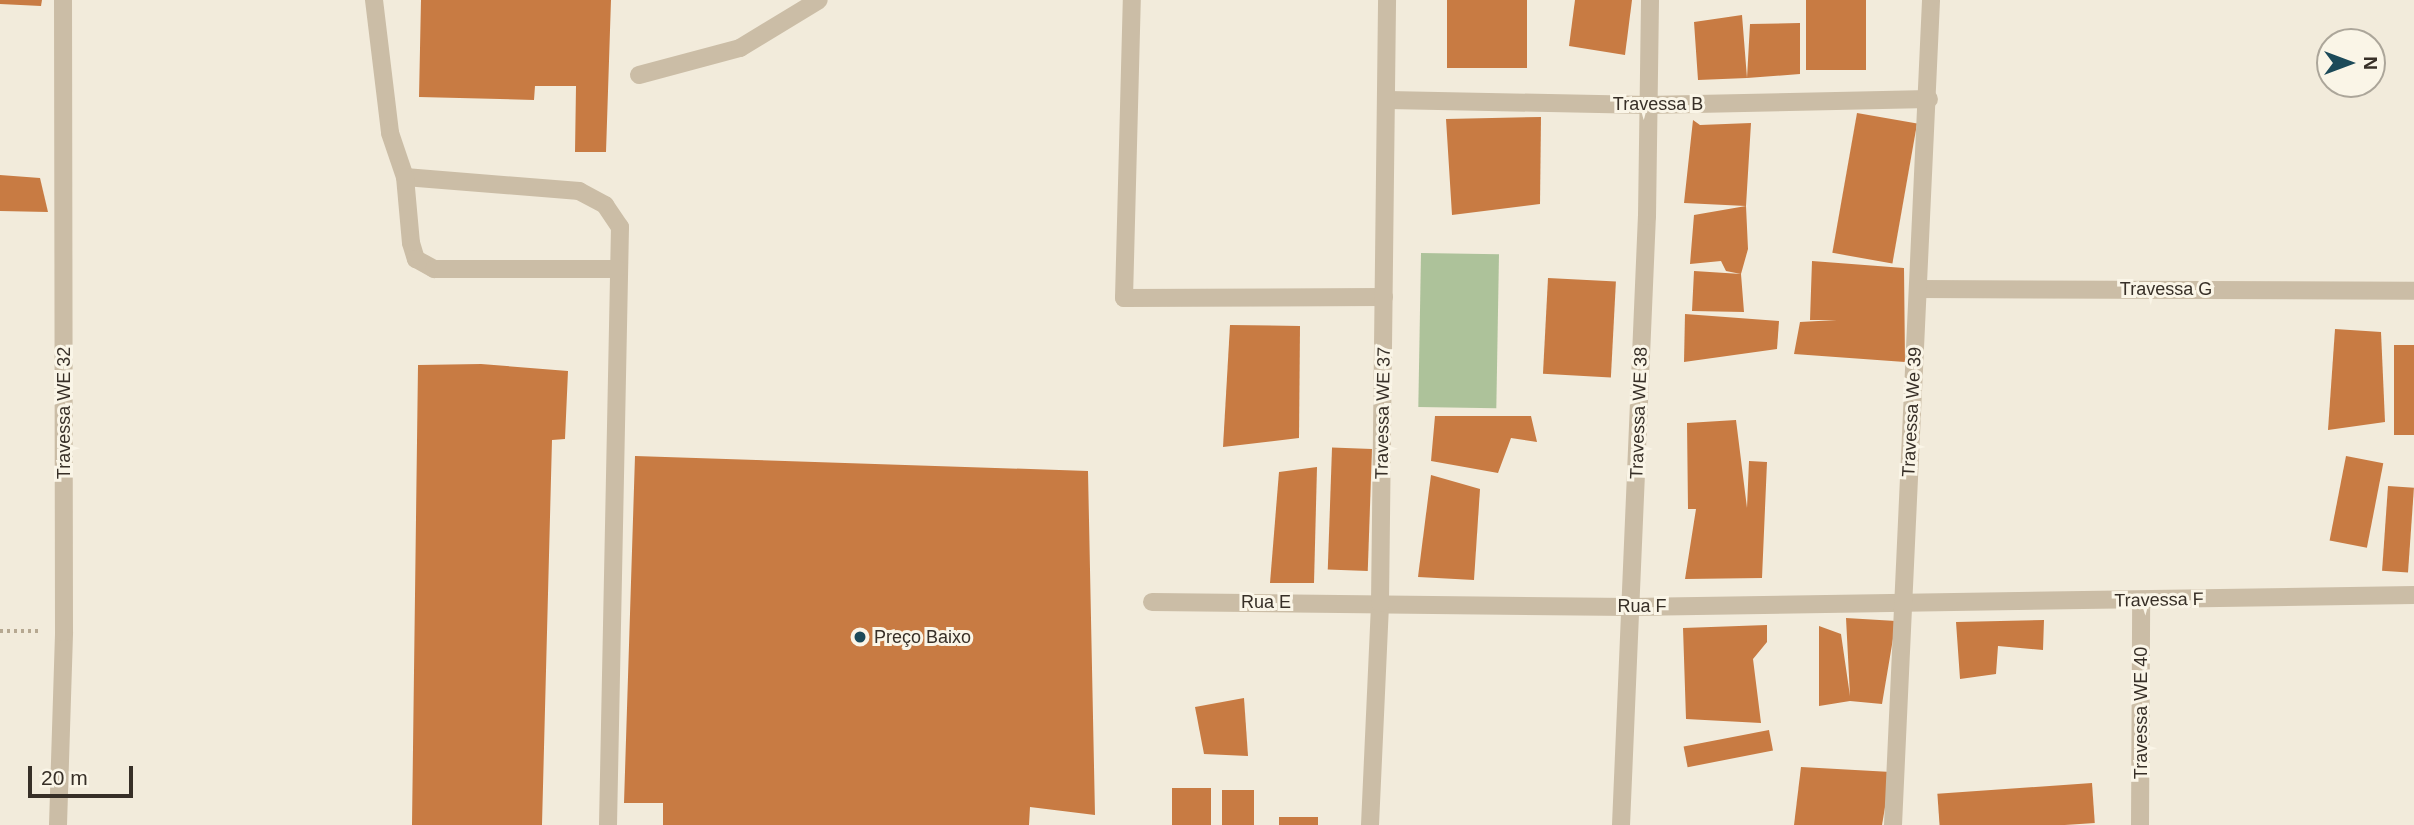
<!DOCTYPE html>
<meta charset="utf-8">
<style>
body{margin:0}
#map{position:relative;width:2414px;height:825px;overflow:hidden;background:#f2ebdb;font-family:Helvetica,sans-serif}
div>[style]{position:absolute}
.green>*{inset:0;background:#adc29a;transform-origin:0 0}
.building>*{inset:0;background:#c87b43;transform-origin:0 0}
.path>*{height:4.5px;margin-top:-2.25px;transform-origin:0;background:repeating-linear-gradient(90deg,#b6a891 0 3.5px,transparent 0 7px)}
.lane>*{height:18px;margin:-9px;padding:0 9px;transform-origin:9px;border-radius:9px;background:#cbbda6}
.street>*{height:18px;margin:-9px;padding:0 9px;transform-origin:9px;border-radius:9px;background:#cbbda6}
.dots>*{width:19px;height:19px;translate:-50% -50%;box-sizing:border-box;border:4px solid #faf5e7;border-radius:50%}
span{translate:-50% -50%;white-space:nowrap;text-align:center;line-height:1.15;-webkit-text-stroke:6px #faf5e7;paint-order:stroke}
.street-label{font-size:18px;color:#372f27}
.poi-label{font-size:18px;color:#372f27}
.left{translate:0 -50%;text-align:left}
.north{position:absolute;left:2316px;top:28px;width:70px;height:70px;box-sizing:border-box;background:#faf5e7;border:2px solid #aca69a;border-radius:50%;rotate:90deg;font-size:19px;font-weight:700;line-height:28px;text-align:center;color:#372f27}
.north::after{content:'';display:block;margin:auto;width:24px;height:32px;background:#1c4a59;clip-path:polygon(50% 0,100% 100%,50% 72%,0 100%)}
.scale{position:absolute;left:28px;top:766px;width:105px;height:32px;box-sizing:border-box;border:4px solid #372f27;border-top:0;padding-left:9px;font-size:21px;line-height:24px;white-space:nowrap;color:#372f27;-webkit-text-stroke:5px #faf5e7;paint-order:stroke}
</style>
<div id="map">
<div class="green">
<i style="left:1421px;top:253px;width:78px;height:154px;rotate:1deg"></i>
</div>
<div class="building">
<i style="clip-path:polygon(0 0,42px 0,41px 6px,0 4px)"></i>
<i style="clip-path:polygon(421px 0,611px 0,606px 152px,575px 152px,576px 86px,535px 86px,534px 100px,419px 97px)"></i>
<i style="left:1447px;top:0;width:80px;height:68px"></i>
<i style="clip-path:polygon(1575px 0,1632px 0,1625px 55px,1569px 46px)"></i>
<i style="left:1806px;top:0;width:60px;height:70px"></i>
<i style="clip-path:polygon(1742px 15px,1747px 78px,1750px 24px,1800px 23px,1800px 74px,1747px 78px,1698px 80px,1694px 22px)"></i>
<i style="left:1857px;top:113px;width:61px;height:142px;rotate:10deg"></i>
<i style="clip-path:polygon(1541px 117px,1540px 204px,1452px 215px,1446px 119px)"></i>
<i style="clip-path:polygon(1693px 120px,1700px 125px,1751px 123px,1746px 206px,1684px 203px)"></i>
<i style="clip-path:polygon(0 175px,40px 178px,48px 212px,0 211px)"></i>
<i style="clip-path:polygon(1746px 206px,1748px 249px,1741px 274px,1744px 312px,1692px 311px,1694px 271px,1741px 274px,1726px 271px,1721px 261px,1690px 264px,1694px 215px)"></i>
<i style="clip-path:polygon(1812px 261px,1904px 268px,1905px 362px,1794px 354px,1800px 322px,1837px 320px,1810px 320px)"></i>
<i style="left:1548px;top:278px;width:68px;height:96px;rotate:3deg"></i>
<i style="clip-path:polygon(1685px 314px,1779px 321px,1777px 349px,1684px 362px)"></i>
<i style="clip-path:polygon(1230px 325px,1300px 326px,1299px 438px,1223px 447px)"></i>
<i style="clip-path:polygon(2335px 329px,2381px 332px,2385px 422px,2328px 430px)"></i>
<i style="left:2414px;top:345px;width:90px;height:20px;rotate:90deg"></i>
<i style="clip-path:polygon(481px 364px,568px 371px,565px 439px,552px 440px,542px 825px,412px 825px,418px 365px)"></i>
<i style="clip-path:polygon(1435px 416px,1531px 416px,1537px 442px,1511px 438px,1498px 473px,1431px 461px)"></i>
<i style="clip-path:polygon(1736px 420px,1747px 508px,1749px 461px,1767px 462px,1762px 578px,1685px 579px,1696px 509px,1688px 509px,1687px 423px)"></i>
<i style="left:1372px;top:449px;width:122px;height:40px;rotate:92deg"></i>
<i style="clip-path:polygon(635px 456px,1088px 471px,1095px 815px,1030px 807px,1029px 825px,663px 825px,663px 803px,624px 803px)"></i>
<i style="left:2346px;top:456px;width:38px;height:86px;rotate:11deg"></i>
<i style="clip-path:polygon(1317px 467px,1314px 583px,1270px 583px,1279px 472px)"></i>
<i style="clip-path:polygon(1431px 475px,1480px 489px,1474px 580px,1418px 577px)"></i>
<i style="left:2388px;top:486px;width:26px;height:85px;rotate:4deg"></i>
<i style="clip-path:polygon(1846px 618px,1896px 621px,1882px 704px,1850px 701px,1819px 706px,1819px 626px,1841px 634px,1850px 696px)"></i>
<i style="clip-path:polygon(2044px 620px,2043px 650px,1998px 646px,1996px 674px,1960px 679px,1956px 622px)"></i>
<i style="clip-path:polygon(1767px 625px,1767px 642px,1753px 659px,1761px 723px,1686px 719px,1683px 628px)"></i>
<i style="clip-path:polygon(1244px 698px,1248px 756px,1204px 754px,1195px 707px)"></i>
<i style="left:1769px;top:730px;width:21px;height:87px;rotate:79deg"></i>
<i style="clip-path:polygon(1801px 767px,1891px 772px,1882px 825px,1794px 825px)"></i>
<i style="left:2092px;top:783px;width:40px;height:155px;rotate:86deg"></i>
<i style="left:1211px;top:788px;width:37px;height:39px;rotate:90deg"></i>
<i style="left:1222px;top:790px;width:32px;height:35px"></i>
<i style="left:1318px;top:817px;width:8px;height:39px;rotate:90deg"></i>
</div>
<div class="path">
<i style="left:0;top:631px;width:39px"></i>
</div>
<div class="lane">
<i style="left:374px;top:0;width:134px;rotate:83.1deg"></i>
<i style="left:390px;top:133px;width:46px;rotate:71.2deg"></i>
<i style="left:405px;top:177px;width:175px;rotate:4.6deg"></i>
<i style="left:579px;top:191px;width:30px;rotate:28deg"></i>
<i style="left:605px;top:205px;width:27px;rotate:56deg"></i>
<i style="left:620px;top:227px;width:598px;rotate:91.15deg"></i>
<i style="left:639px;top:75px;width:105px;rotate:-15deg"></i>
<i style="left:740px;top:48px;width:92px;rotate:-31.3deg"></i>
<i style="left:405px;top:177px;width:66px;rotate:84.8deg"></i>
<i style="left:411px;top:243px;width:17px;rotate:73deg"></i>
<i style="left:416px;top:259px;width:21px;rotate:29deg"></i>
<i style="left:434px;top:269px;width:183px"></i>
<i style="left:1124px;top:298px;width:298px;rotate:-88.5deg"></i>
</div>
<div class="street">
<i style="left:1388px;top:100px;width:260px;rotate:1.1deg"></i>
<i style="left:1648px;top:105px;width:281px;rotate:-1.2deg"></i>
<i style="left:1918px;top:289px;width:496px;rotate:0.2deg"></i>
<i style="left:1124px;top:298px;width:260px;rotate:-0.2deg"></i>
<i style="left:1152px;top:602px;width:479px;rotate:0.6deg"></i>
<i style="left:1631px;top:607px;width:783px;rotate:-0.88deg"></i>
<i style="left:58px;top:825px;width:193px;rotate:-88.2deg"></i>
<i style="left:64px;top:632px;width:632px;rotate:-90.09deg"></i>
<i style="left:1370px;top:825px;width:222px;rotate:-87.4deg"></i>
<i style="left:1380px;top:603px;width:603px;rotate:-89.33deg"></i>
<i style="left:1621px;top:825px;width:610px;rotate:-87.56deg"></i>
<i style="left:1647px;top:216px;width:216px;rotate:-89.2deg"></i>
<i style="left:1893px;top:825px;width:826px;rotate:-87.36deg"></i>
<i style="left:2140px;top:825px;width:224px;rotate:-89.7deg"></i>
</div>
<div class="dots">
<i style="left:860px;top:637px;background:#1c4a59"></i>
</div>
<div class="street-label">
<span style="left:1658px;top:104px">Travessa B</span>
<span style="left:2166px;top:289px">Travessa G</span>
<span style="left:1912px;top:412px;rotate:-87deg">Travessa We 39</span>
<span style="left:64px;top:413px;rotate:-90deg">Travessa WE 32</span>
<span style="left:1383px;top:413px;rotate:-89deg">Travessa WE 37</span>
<span style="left:1639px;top:413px;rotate:-88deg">Travessa WE 38</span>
<span style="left:2159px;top:600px;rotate:-1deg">Travessa F</span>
<span style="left:1266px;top:602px">Rua E</span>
<span style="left:1642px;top:606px">Rua F</span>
<span style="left:2141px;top:713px;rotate:-90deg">Travessa WE 40</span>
</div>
<div class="poi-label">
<span class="left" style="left:874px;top:637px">Preço Baixo</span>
</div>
<div class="north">N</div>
<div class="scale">20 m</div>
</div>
